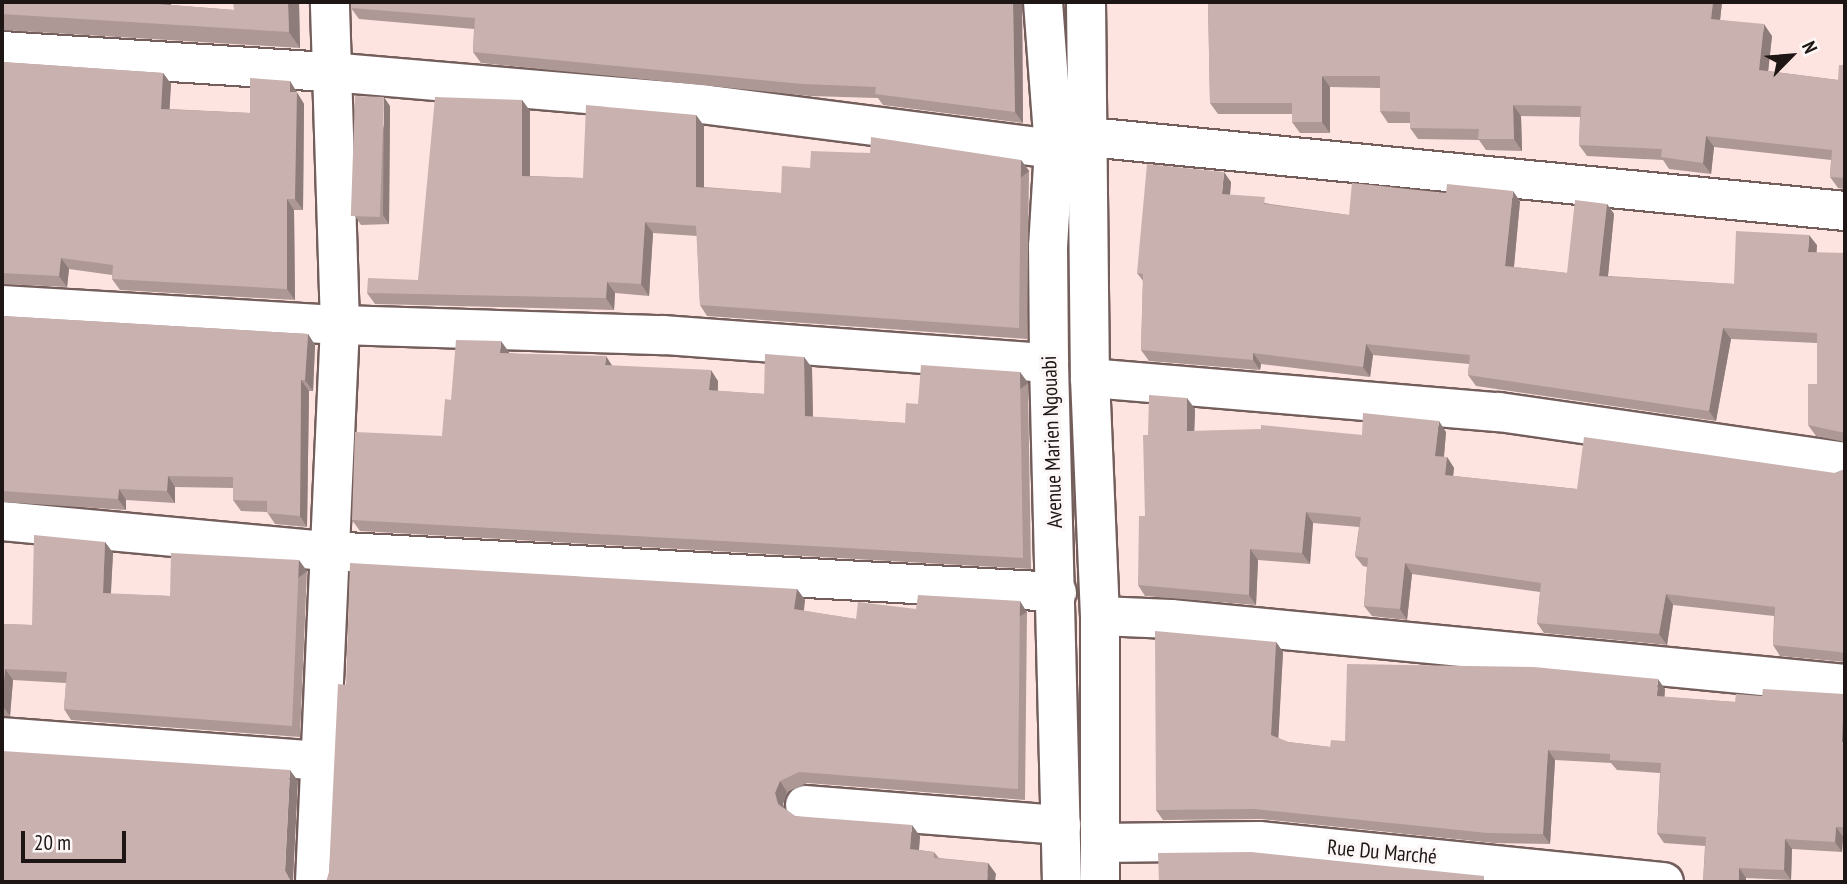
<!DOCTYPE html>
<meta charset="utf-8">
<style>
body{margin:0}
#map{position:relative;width:1847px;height:884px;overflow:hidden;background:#fde4e1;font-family:"PT Sans Narrow",sans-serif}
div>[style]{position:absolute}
.roads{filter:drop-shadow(2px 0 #735e5c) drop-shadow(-2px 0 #735e5c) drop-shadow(0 2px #735e5c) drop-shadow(0 -2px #735e5c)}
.street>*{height:38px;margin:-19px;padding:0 19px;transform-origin:19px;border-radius:19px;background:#fff}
.primary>*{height:38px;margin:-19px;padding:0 19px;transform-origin:19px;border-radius:19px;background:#fff}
.wall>*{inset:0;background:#ad9896}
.shaded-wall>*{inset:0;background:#8d7c7a;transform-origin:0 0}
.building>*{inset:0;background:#c9b1af;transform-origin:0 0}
span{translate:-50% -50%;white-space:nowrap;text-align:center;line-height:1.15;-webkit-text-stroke:6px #fcf7f6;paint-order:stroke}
.street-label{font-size:21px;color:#1e1615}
.frame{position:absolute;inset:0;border:4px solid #1e1615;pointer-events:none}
.north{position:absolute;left:1756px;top:21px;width:70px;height:70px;-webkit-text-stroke:5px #fcf7f6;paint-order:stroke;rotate:65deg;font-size:19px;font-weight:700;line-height:28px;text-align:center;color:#1e1615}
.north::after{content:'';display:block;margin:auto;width:24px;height:32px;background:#1e1615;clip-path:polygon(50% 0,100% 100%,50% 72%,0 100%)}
.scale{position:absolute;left:21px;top:831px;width:105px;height:32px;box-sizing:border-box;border:4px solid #1e1615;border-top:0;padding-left:9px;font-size:21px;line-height:24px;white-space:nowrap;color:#1e1615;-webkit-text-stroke:5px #fcf7f6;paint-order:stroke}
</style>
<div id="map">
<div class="roads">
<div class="street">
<i style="left:2px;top:51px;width:329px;rotate:3.7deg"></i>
<i style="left:330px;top:72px;width:373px;rotate:4.9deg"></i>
<i style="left:702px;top:104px;width:355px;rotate:7.3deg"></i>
<i style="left:1089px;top:137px;width:760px;rotate:5.59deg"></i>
<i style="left:2px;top:305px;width:339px;rotate:3.4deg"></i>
<i style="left:340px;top:325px;width:324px;rotate:1.8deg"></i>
<i style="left:664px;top:335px;width:386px;rotate:4.2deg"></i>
<i style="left:1090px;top:378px;width:410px;rotate:4.8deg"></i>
<i style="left:1499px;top:412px;width:350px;rotate:8.2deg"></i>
<i style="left:2px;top:521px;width:327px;rotate:5.3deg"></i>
<i style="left:328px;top:551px;width:730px;rotate:3.22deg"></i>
<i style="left:1100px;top:616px;width:71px;rotate:2.4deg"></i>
<i style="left:1171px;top:619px;width:677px;rotate:5.51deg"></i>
<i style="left:2px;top:737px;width:320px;rotate:4.3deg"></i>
<i style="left:805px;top:805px;width:257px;rotate:4.5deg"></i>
<i style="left:1100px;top:843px;width:159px;rotate:-0.7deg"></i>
<i style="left:1259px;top:841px;width:407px;rotate:5.8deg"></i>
<i style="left:315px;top:882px;width:558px;rotate:-87.43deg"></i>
<i style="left:340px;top:325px;width:323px;rotate:-91.8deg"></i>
</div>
<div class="primary">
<i style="left:1043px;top:2px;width:147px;rotate:85.7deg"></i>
<i style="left:1054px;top:149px;width:97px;rotate:93.5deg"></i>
<i style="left:1048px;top:246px;width:117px;rotate:89.5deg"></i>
<i style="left:1049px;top:363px;width:519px;rotate:88.57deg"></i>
<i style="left:1086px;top:2px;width:376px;rotate:89.4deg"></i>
<i style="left:1090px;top:378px;width:238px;rotate:87.6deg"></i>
<i style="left:1100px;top:616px;width:266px;rotate:90deg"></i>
</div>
</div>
<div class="wall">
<i style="clip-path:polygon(2px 2px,171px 5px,234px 10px,299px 2px,300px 48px,2px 30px)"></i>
<i style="clip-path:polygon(351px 2px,1022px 2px,1023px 123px,883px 105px,878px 98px,810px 96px,481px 63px,473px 52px,474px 29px,359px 19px,351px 8px)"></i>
<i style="clip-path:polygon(1208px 2px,1722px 2px,1720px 20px,1772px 36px,1768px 71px,1838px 80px,1845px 65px,1845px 189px,1838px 188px,1830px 177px,1831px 160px,1714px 147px,1711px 174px,1669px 169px,1663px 160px,1587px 156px,1579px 145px,1580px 117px,1521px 116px,1522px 151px,1486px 150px,1479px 140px,1418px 139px,1410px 128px,1410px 123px,1388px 123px,1380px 111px,1380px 88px,1330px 87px,1330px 133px,1300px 133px,1292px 122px,1292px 114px,1218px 114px,1210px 103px)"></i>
<i style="clip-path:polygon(2px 62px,163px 73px,171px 84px,169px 109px,250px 113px,290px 81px,304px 104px,303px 210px,294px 210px,295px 300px,120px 290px,112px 279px,112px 275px,69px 269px,67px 287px,2px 284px)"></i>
<i style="clip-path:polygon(522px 100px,530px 111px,530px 176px,583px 178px,696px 115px,704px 126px,704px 187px,781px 193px,810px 168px,1021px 160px,1029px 171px,1027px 339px,707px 316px,700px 305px,697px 236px,653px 233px,649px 296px,615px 293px,614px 310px,375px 304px,367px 293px,418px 280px)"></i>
<i style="clip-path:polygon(390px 106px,389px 224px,361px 225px,355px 216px)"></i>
<i style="clip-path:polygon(1231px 182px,1230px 195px,1270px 204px,1349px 215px,1520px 201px,1514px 267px,1567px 273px,1607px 204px,1614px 214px,1608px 276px,1734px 284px,1817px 245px,1816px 253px,1845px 253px,1845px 442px,1816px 436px,1808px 425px,1817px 384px,1817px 343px,1731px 339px,1716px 421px,1476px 386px,1468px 375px,1469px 364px,1373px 355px,1370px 377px,1261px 364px,1260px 370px,1149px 361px,1141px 350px,1143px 281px,1137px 273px)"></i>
<i style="clip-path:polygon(2px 316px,308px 334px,315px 345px,313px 391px,309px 391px,307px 527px,275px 524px,267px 512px,241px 511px,233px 500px,233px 488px,175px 487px,175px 503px,126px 500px,126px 510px,2px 502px)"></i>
<i style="clip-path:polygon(509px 352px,509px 353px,612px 366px,718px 381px,718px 391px,764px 394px,804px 357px,812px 368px,813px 417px,905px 423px,918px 404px,1020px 372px,1028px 383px,1031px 569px,360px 531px,352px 520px,442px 436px,451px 400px)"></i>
<i style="clip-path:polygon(1195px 409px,1194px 431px,1362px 435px,1446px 432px,1444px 457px,1447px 457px,1454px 468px,1453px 476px,1577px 489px,1835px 473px,1845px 469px,1845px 662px,1780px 656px,1773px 645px,1774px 616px,1673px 605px,1667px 645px,1544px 633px,1537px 623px,1540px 592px,1412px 574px,1407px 620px,1372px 616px,1364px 606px,1367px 567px,1363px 566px,1355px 556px,1359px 527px,1313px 523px,1310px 564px,1258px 560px,1256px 605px,1145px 596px,1138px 585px,1145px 516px,1148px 435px)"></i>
<i style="clip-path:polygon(105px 542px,113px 553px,111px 594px,170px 596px,307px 571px,300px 737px,71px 720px,64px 709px,66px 683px,13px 680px,10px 716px,2px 716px,2px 624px,32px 625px)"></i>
<i style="clip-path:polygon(797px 589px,805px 600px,804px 611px,856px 619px,916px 609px,1027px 612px,1025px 800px,807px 783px,787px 792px,783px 804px,784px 808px,795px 816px,920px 836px,919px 850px,934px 852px,939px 858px,988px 863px,996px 874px,329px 872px,346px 685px)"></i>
<i style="clip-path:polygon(1276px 642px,1283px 652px,1278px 738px,1288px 742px,1330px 747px,1345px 741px,1665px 689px,1664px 697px,1735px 702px,1762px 696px,1844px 694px,1845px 696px,1845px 837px,1843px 837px,1842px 852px,1792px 849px,1791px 880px,1746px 878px,1746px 882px,1703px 882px,1705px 846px,1664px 843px,1657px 833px,1660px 773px,1617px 770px,1611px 763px,1555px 760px,1550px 844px,1494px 843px,1261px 819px,1163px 820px,1156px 810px)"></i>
</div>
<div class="shaded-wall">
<i style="clip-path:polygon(160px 2px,171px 2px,171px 20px,159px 4px)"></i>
<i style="clip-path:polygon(288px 2px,299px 2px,300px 48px,289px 32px)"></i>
<i style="clip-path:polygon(1013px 2px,1022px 2px,1023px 123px,1015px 112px)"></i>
<i style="clip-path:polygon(1713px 2px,1722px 2px,1719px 30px,1711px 19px)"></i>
<i style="clip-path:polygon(1764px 24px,1772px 36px,1767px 82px,1759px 70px)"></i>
<i style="clip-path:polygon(163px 73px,171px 84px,169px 120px,161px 109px)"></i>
<i style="clip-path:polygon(1322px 76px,1330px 87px,1330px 133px,1322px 122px)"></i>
<i style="clip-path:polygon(290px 81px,304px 104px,303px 210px,295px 199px,290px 92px)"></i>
<i style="clip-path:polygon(384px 97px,390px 106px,389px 224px,383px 215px)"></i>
<i style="clip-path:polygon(522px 100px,530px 111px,530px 187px,522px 176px)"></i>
<i style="clip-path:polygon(1513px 105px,1521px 116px,1522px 151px,1514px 139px)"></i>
<i style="clip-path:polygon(696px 115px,704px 126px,704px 198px,696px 187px)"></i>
<i style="clip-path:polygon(1706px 136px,1714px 147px,1711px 174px,1703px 163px)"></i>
<i style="left:1021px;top:160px;width:14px;height:168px;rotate:54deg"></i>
<i style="clip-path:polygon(1224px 172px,1231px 182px,1229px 205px,1222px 194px)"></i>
<i style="clip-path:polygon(1513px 191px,1520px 201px,1513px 276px,1505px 266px)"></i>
<i style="clip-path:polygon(287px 199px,294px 210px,295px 300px,287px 289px)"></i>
<i style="clip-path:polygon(1607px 204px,1614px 214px,1607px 286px,1599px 276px)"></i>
<i style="clip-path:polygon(645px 222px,653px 233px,649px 296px,641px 284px)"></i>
<i style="clip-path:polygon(1809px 235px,1817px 245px,1816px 263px,1808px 252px)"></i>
<i style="clip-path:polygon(61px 258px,69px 269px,67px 287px,59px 276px)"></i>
<i style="clip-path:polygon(607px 282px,615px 293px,614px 310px,606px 298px)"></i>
<i style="clip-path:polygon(1723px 328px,1731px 339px,1716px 421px,1709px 411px)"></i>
<i style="clip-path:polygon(308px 334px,315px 345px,313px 391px,305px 380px)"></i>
<i style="clip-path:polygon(501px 341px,509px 352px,508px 364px,500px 353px)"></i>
<i style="clip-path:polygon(1366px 344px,1373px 355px,1370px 377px,1363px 367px)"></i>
<i style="clip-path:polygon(1253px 353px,1261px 364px,1260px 370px,1253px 360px)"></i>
<i style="clip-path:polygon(606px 356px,613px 367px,605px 365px)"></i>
<i style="clip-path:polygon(804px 357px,812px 368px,813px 427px,805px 416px)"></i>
<i style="clip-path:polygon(711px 370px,718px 381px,717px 401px,709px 390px)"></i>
<i style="left:1020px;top:372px;width:14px;height:186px;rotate:54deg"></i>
<i style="clip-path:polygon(301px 380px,309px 391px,307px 527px,300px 516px)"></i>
<i style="clip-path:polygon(1187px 398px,1195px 409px,1194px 441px,1187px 431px)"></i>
<i style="clip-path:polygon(1439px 421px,1446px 432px,1443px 466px,1435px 456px)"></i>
<i style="clip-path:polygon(1447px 457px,1454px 468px,1452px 485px,1445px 475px)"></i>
<i style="clip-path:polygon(168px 476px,175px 487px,175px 503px,167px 491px)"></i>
<i style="clip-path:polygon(119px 489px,126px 500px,126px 510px,118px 499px)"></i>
<i style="clip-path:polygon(1306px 512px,1313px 523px,1310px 564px,1302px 553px)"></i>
<i style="clip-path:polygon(105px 542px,113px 553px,110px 605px,103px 593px)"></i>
<i style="clip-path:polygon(1250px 549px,1258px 560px,1256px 605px,1249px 595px)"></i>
<i style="left:299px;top:560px;width:14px;height:166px;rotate:54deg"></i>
<i style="clip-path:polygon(1405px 563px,1412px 574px,1407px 620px,1400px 609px)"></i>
<i style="clip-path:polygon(797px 589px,805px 600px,802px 620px,794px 609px)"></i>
<i style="clip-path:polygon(1666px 594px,1673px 605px,1667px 645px,1659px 634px)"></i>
<i style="left:1020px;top:601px;width:13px;height:188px;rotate:58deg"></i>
<i style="clip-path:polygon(1276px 642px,1283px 652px,1278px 745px,1271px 735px)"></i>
<i style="clip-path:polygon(5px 669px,13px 680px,10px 716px,2px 705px)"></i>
<i style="clip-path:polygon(1658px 679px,1665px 689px,1664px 706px,1657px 696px)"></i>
<i style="clip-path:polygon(1844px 694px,1845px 696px,1845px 747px,1842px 742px)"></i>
<i style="clip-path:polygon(1548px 750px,1555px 760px,1550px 844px,1543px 834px)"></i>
<i style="clip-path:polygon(290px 770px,298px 781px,293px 882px,291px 882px,285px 871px)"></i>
<i style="clip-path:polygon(780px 781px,787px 792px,783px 804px,786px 815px,778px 804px,775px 793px)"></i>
<i style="clip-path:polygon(912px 825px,920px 836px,918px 860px,910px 849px)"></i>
<i style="clip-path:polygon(1836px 827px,1843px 837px,1842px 852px,1835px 842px)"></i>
<i style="clip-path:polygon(1785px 839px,1792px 849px,1791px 880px,1784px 870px)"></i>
<i style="clip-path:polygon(988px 863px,996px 874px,995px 882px,987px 882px)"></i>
<i style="clip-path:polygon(1739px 868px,1746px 878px,1746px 882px,1739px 882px)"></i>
</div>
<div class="building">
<i style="clip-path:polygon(2px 2px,160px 2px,159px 4px,234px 10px,233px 2px,288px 2px,289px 32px,2px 14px)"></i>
<i style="clip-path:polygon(351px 2px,1013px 2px,1015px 112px,875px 94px,876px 87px,802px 84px,473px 52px,475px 18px,351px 8px)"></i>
<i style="clip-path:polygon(1208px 2px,1713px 2px,1711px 19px,1764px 24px,1759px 70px,1838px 80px,1839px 65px,1845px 65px,1845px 178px,1830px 177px,1832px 150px,1706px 136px,1703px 163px,1661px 157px,1662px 149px,1579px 145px,1581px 106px,1513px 105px,1514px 139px,1478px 139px,1479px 129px,1410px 128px,1410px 112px,1380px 111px,1380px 76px,1322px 76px,1322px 122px,1292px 122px,1292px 103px,1210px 103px)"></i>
<i style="clip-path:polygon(2px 62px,163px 73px,161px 109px,250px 113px,250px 78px,290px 81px,290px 92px,297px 92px,295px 199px,287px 199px,287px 289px,112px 279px,113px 265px,61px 258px,59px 276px,2px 273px)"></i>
<i style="left:355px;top:96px;width:29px;height:120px;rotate:2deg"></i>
<i style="clip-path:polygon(435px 97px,522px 100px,522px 176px,583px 178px,586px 105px,696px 115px,696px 187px,781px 193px,782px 166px,810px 168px,811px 151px,870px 153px,871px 137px,1021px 160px,1019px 328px,700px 305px,696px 226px,645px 222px,641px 284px,607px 282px,606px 298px,367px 293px,368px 278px,418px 280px)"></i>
<i style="clip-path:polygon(1147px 164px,1224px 172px,1222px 194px,1265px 197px,1264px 204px,1349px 215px,1352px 183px,1446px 193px,1447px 184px,1513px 191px,1505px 266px,1567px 273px,1575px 200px,1607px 204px,1599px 276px,1734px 284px,1736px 231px,1809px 235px,1808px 252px,1845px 253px,1845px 433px,1808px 425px,1808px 384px,1817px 384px,1817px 333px,1723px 328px,1709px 411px,1468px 375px,1470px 355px,1366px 344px,1363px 367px,1253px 353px,1253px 360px,1141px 350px,1143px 274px,1137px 273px)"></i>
<i style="clip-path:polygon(2px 316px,308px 334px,305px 380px,301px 380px,300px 516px,267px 513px,267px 501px,233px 500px,233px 477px,168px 476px,167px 491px,119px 489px,118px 499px,2px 491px)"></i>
<i style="clip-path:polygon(456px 340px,501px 341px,500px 353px,606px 356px,605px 365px,711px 370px,709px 390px,764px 394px,765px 354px,804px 357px,805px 416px,905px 423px,906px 403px,918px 404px,921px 365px,1020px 372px,1023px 558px,352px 520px,355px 432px,442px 436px,445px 399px,451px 400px)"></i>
<i style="clip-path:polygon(1149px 395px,1187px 398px,1187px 431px,1261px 429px,1261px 425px,1362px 435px,1363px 413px,1439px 421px,1435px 456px,1447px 457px,1445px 475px,1577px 489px,1584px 437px,1835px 473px,1845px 469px,1845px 654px,1840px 652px,1773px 645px,1775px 607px,1666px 594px,1659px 634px,1537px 623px,1541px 583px,1405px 563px,1400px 609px,1364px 606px,1368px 558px,1355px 556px,1361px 517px,1306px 512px,1302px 553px,1250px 549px,1249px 595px,1138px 585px,1139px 516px,1145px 516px,1143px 435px,1148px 435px)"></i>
<i style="clip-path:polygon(34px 535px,105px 542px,103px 593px,170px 596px,171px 553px,299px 560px,292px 726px,64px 709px,67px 672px,5px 669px,2px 705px,2px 624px,32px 625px)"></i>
<i style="clip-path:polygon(350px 563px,797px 589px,794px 609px,856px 619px,858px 602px,916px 609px,918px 595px,1020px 601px,1018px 789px,799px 772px,780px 781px,775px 793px,778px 804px,795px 816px,912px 825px,910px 849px,934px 852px,934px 858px,988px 863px,987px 882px,326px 882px,329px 872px,338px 684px,346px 685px)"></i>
<i style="clip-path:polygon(1155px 631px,1276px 642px,1271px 735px,1288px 742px,1330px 747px,1331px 740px,1345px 741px,1347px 664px,1534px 667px,1658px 679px,1657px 696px,1735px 702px,1736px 694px,1762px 696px,1763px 689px,1844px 694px,1842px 742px,1845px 742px,1845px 827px,1836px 827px,1835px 842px,1785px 839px,1784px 870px,1739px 868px,1739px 882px,1703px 882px,1706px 837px,1657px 833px,1661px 763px,1610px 760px,1610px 754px,1548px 750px,1543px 834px,1487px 833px,1254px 809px,1156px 810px)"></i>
<i style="clip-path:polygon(2px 751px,290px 770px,285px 871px,291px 882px,2px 882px)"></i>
<i style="clip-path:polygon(1251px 852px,1484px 876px,1484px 882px,1159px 882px,1158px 853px)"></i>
</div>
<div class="street-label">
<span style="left:1052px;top:442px;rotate:-92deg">Avenue Marien Ngouabi</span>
<span style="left:1382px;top:852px;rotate:5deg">Rue Du Marché</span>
</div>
<div class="frame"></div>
<div class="north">N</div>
<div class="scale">20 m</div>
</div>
